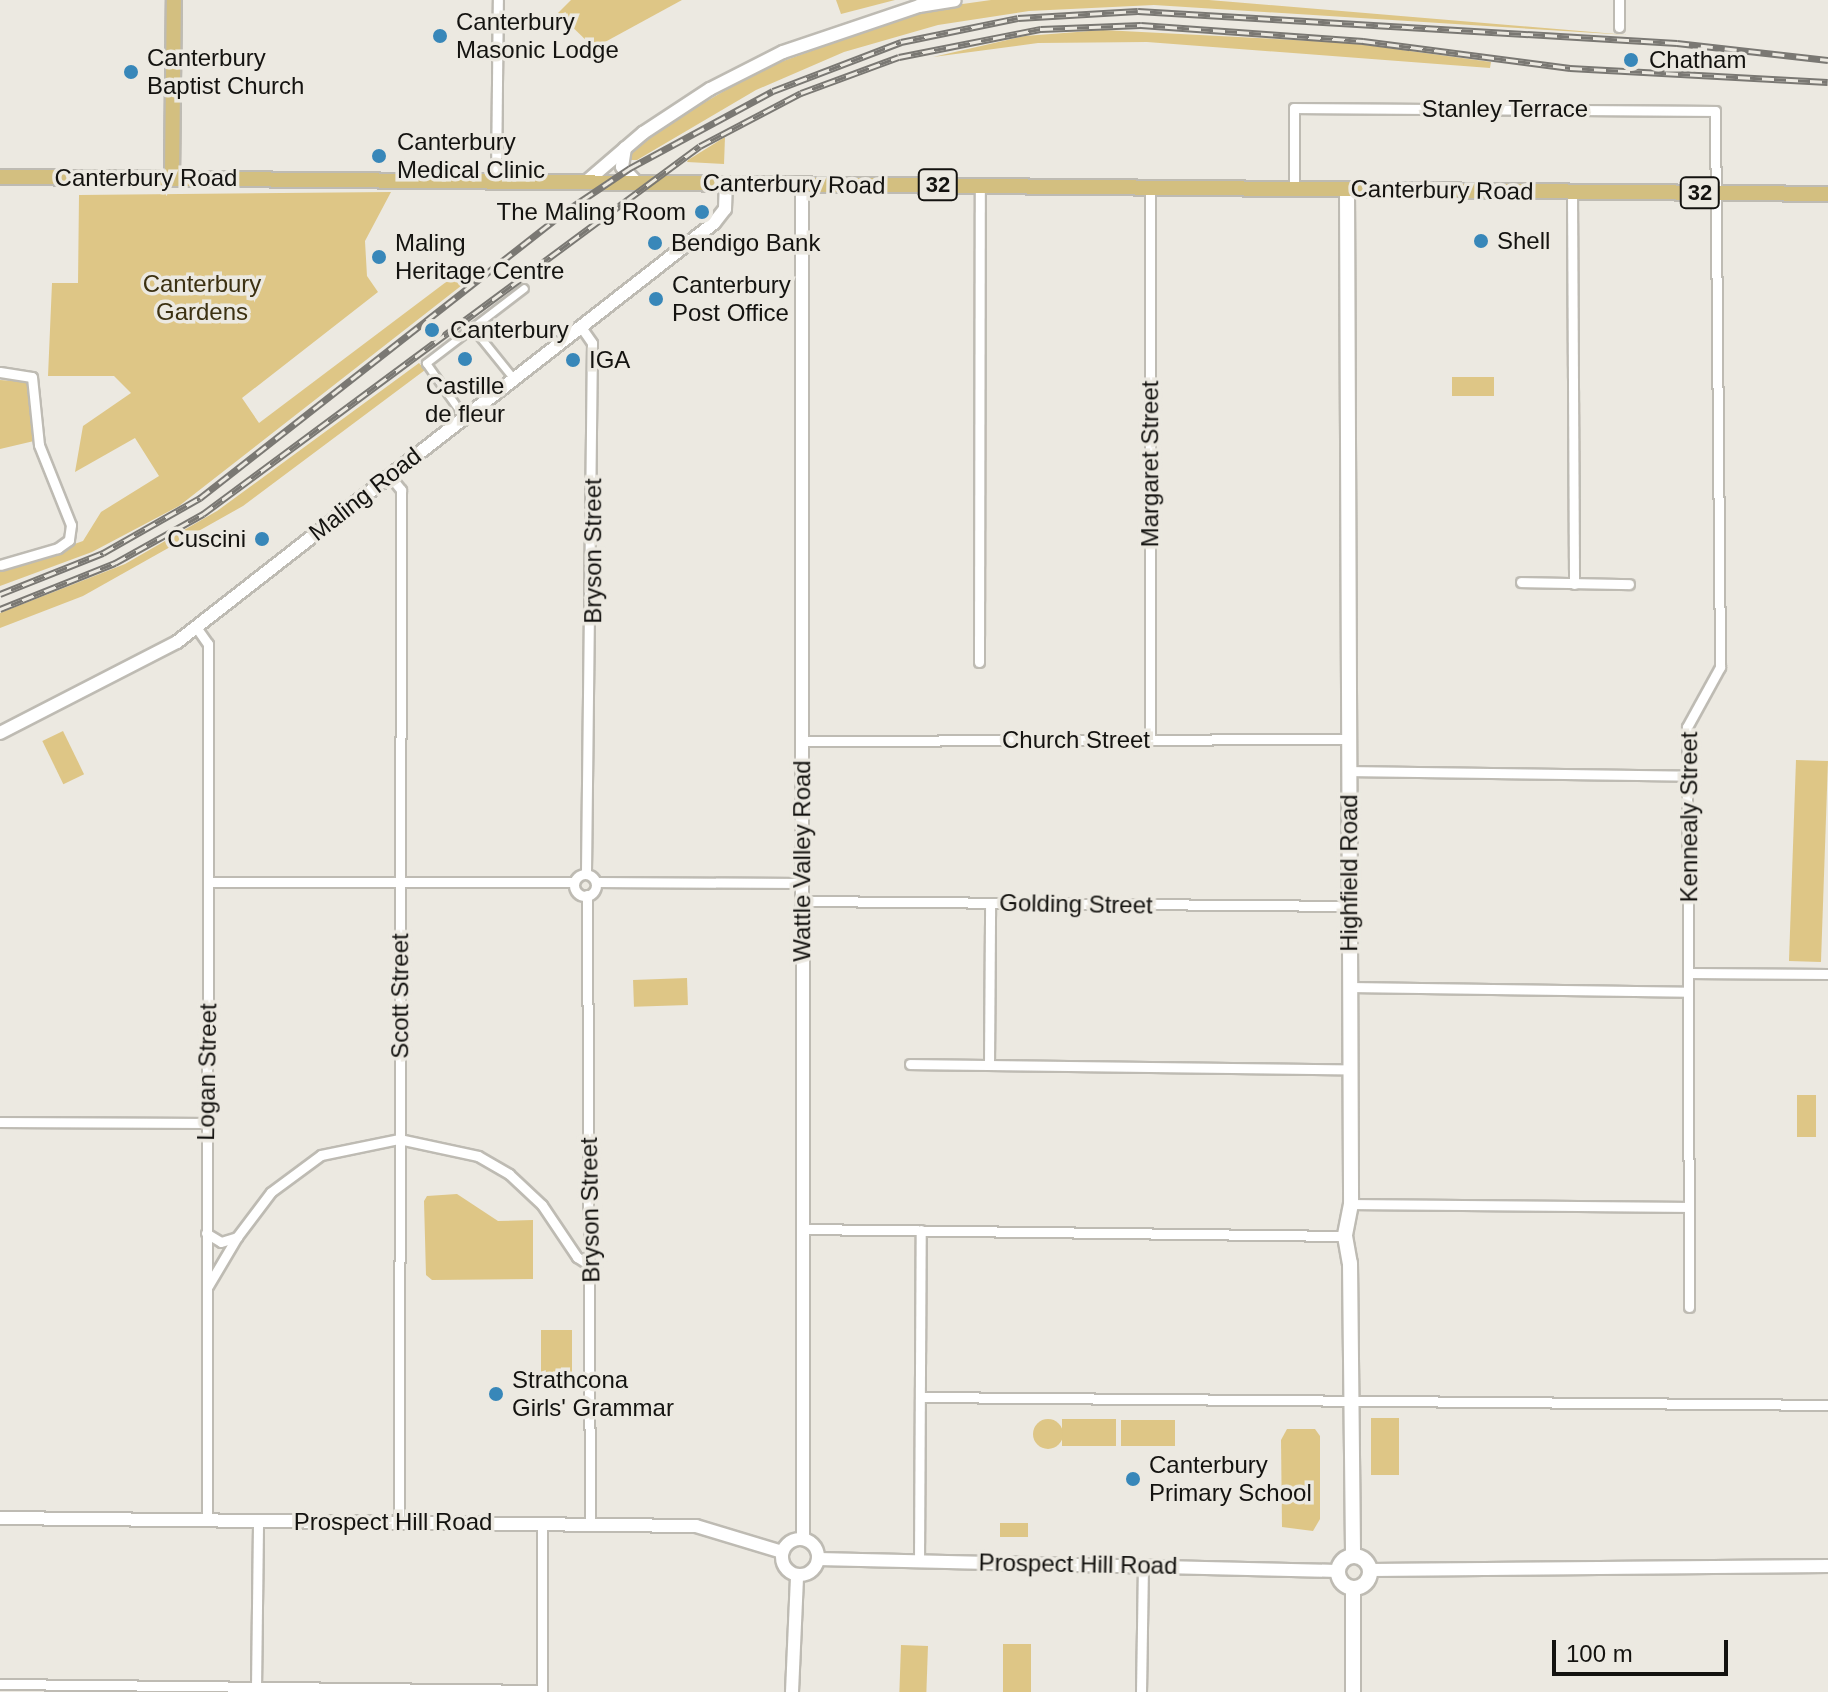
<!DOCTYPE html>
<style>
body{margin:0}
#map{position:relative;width:1828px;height:1692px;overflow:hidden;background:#ece9e1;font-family:Helvetica,sans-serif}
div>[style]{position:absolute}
.green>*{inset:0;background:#dec686;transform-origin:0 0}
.round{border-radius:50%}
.roads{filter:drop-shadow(2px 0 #bebbb3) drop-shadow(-2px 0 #bebbb3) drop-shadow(0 2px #bebbb3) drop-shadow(0 -2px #bebbb3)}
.pedestrian>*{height:7px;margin:-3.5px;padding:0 3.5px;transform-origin:3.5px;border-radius:3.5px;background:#fff}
.minor>*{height:9px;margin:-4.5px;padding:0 4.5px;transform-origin:4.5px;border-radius:4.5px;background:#fff}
.minor>.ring{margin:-4.5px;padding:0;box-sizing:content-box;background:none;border:9px solid #fff;border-radius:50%}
.tertiary>*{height:12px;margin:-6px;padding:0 6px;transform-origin:6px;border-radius:6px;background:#fff}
.tertiary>.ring{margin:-6px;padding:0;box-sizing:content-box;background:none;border:12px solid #fff;border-radius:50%}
.secondary>*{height:14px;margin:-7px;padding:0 7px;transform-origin:7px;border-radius:7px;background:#fff}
.secondary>.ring{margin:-7px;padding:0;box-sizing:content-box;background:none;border:14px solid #fff;border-radius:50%}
.primary>*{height:14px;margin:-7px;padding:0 7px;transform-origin:7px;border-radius:7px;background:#d3bf80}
.rail>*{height:7px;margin-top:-3.5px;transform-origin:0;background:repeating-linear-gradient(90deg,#ece9e1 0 12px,#7a7873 0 24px);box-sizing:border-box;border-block:2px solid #7a7873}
.dots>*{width:22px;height:22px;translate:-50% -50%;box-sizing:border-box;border:4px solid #ece9e1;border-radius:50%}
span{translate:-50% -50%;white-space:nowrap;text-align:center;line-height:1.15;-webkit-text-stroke:7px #ece9e1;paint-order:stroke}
.shield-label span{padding:2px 6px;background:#ece9e1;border:2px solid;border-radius:6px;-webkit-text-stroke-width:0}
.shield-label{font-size:22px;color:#141310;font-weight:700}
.poi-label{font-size:24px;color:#141310}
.left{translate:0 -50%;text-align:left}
.right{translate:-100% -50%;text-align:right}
.street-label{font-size:24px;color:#141310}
.park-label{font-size:24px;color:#3c3112}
.scale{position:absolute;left:1552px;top:1640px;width:176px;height:36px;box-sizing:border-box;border:4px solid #141310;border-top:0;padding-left:10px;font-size:24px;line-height:28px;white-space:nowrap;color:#141310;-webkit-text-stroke:6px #ece9e1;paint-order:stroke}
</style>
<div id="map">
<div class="green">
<i style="clip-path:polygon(571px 0,682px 0,594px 48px,558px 13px)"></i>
<i style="clip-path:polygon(836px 0,895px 0,841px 14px)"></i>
<i style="clip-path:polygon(1209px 0,1628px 35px,1154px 5px,1029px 11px,938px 25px,844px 52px,756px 90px,637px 160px,628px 160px,627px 152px,655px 131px,764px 68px,927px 9px,991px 0)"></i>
<i style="clip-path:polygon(1103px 30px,1351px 43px,1491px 62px,1490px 68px,1147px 42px,1038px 43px,933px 57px,1025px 36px)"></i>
<i style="clip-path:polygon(725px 137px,724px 164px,687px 162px,688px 160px)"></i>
<i style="clip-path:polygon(391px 192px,365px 241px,367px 276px,378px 292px,242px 398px,259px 423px,458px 273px,466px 282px,179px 506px,92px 552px,0 586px,0 570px,83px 541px,101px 512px,159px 476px,135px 438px,75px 472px,83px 426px,131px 393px,114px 376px,48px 376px,52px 283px,78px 283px,79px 195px)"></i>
<i style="clip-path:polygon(419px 363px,425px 370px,243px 506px,83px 596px,0 628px,0 613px,125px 564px,217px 511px)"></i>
<i style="left:1452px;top:377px;width:42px;height:19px"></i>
<i style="clip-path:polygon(0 380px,28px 382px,34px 441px,0 449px)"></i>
<i style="left:63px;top:731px;width:48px;height:23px;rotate:64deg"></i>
<i style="left:1796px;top:760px;width:32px;height:201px;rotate:2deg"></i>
<i style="left:687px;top:978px;width:27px;height:54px;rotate:88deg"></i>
<i style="left:1797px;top:1095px;width:19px;height:42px"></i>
<i style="clip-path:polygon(457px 1194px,498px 1221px,533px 1220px,533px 1279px,432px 1280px,426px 1275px,424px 1201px,427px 1196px)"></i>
<i style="left:541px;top:1330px;width:31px;height:57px"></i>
<i style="left:1371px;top:1418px;width:28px;height:57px"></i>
<i style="left:1062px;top:1419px;width:54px;height:27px"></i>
<i class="round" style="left:1033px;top:1419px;width:30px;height:30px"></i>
<i style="left:1121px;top:1420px;width:54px;height:26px"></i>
<i style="clip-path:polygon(1287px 1429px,1315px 1429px,1320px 1436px,1320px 1519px,1313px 1531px,1282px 1527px,1281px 1440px)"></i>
<i style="left:1000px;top:1523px;width:28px;height:14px"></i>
<i style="left:1003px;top:1644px;width:28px;height:48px"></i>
<i style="left:901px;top:1645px;width:27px;height:47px;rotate:2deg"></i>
</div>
<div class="roads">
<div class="pedestrian">
<i style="left:472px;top:327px;width:67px;rotate:51.1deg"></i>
<i style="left:464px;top:417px;width:66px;rotate:-125.1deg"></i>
<i style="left:426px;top:363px;width:123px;rotate:-37.4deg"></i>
</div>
<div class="minor">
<i style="left:1619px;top:27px;width:27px;rotate:-90deg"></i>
<i style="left:496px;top:179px;width:179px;rotate:-89.4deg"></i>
<i style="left:1150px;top:187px;width:553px;rotate:90deg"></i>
<i style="left:1294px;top:189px;width:81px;rotate:-90deg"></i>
<i style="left:1294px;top:108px;width:421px;rotate:0.4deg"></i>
<i style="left:1715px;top:111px;width:556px;rotate:89.48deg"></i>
<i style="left:1720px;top:667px;width:68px;rotate:118.8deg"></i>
<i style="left:1687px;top:727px;width:580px;rotate:89.8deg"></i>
<i style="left:1572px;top:192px;width:392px;rotate:89.7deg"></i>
<i style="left:581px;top:327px;width:19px;rotate:55deg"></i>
<i style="left:592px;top:343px;width:531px;rotate:90.65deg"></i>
<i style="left:0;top:372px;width:32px;rotate:9deg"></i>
<i style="left:32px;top:377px;width:68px;rotate:84.1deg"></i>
<i style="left:39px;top:445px;width:86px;rotate:68.2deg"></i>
<i style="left:71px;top:525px;width:15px;rotate:98deg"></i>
<i style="left:69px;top:540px;width:14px;rotate:144deg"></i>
<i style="left:58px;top:548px;width:60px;rotate:163.7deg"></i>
<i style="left:389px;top:475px;width:19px;rotate:51deg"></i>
<i style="left:401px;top:490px;width:1031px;rotate:90.11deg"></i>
<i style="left:1521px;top:582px;width:108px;rotate:1.1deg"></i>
<i style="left:196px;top:627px;width:21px;rotate:55deg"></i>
<i style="left:208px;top:644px;width:876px;rotate:90.07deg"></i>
<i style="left:979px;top:662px;width:476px;rotate:-89.9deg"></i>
<i style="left:803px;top:741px;width:546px;rotate:-0.21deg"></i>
<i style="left:1349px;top:771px;width:339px;rotate:0.8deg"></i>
<i class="ring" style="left:574px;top:874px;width:13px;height:13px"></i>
<i style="left:209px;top:882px;width:365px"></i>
<i style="left:596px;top:882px;width:206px;rotate:0.3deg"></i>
<i style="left:587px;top:895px;width:629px;rotate:89.73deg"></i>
<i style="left:802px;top:901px;width:547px;rotate:0.52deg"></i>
<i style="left:1688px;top:973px;width:140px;rotate:0.4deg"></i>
<i style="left:1349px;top:987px;width:339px;rotate:0.8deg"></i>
<i style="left:910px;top:1064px;width:439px;rotate:0.7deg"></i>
<i style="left:989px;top:1064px;width:161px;rotate:-89.6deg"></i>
<i style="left:0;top:1122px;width:206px;rotate:0.3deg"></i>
<i style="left:1351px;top:1204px;width:338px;rotate:0.5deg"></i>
<i style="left:802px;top:1229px;width:543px;rotate:0.74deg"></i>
<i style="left:206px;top:1233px;width:17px;rotate:31deg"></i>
<i style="left:221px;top:1242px;width:17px;rotate:-17deg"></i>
<i style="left:208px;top:1286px;width:57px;rotate:-59.4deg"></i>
<i style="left:237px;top:1237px;width:56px;rotate:-52.9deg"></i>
<i style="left:271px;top:1192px;width:62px;rotate:-36.5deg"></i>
<i style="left:321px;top:1155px;width:80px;rotate:-11.6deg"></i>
<i style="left:399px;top:1139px;width:81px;rotate:12.1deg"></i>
<i style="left:478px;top:1156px;width:36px;rotate:30deg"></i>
<i style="left:509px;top:1174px;width:45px;rotate:43.2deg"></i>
<i style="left:542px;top:1205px;width:63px;rotate:56.1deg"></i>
<i style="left:577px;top:1257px;width:17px;rotate:33deg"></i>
<i style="left:920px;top:1397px;width:908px;rotate:0.5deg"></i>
<i style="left:919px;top:1561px;width:331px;rotate:-89.7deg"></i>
<i style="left:0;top:1684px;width:542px;rotate:0.63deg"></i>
<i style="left:256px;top:1689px;width:168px;rotate:-89.3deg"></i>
<i style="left:542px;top:1692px;width:169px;rotate:-90deg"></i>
<i style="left:1141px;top:1692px;width:127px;rotate:-89.1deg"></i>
</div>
<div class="tertiary">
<i style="left:625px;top:148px;width:19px;rotate:99deg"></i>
<i style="left:622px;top:167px;width:21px;rotate:47deg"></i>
<i style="left:587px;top:181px;width:74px;rotate:-40.6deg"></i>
<i style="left:643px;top:133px;width:80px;rotate:-33.3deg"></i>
<i style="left:710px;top:89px;width:82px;rotate:-26.9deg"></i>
<i style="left:783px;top:52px;width:144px;rotate:-18.7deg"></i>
<i style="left:919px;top:6px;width:36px;rotate:-9deg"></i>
<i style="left:802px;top:184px;width:1355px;rotate:89.96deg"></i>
<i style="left:0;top:733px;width:199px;rotate:-27.2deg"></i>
<i style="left:177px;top:642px;width:681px;rotate:-37.96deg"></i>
<i style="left:714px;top:223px;width:18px;rotate:-52deg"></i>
<i style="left:725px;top:209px;width:26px;rotate:-88deg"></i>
<i style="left:0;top:1518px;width:696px;rotate:0.66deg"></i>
<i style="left:696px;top:1526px;width:90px;rotate:16.8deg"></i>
<i class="ring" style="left:782px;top:1539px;width:24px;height:24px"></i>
<i style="left:818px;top:1559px;width:519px;rotate:1.32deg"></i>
<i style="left:1370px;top:1570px;width:458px;rotate:-0.5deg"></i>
<i style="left:792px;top:1692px;width:116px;rotate:-87.5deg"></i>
</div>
<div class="secondary">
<i style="left:1347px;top:190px;width:1014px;rotate:89.77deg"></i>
<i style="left:1351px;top:1204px;width:33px;rotate:101deg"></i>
<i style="left:1345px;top:1236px;width:27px;rotate:80deg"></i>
<i style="left:1350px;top:1263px;width:292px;rotate:89.4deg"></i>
<i class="ring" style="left:1338px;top:1556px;width:18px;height:18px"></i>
<i style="left:1353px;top:1588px;width:104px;rotate:90deg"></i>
</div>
<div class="primary">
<i style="left:0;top:177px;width:1828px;rotate:0.53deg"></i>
<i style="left:172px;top:178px;width:178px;rotate:-89.4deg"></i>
</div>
</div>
<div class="rail">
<i style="left:0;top:594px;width:111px;rotate:-21.7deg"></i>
<i style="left:103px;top:553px;width:112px;rotate:-29.6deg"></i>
<i style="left:200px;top:498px;width:462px;rotate:-38.1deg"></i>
<i style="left:563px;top:213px;width:81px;rotate:-33.9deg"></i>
<i style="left:630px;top:168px;width:162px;rotate:-28.3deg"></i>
<i style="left:773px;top:91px;width:137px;rotate:-20.9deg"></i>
<i style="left:901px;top:42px;width:119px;rotate:-11.6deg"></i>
<i style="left:1018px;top:18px;width:120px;rotate:-3.3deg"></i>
<i style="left:1138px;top:11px;width:540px;rotate:3.4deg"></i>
<i style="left:1677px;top:43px;width:152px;rotate:6.4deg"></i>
<i style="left:0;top:609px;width:124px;rotate:-21.8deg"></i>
<i style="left:115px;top:563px;width:101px;rotate:-29.1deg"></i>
<i style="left:203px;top:514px;width:618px;rotate:-36.52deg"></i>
<i style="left:700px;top:146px;width:114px;rotate:-27.7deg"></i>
<i style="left:801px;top:93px;width:104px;rotate:-20.2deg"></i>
<i style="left:899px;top:57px;width:145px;rotate:-11.2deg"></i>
<i style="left:1041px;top:29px;width:100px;rotate:-2.3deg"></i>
<i style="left:1141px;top:25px;width:223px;rotate:4.1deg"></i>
<i style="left:1363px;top:41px;width:209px;rotate:7.4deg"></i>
<i style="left:1570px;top:68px;width:258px;rotate:3.1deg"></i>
</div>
<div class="dots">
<i style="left:440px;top:36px;background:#3887b9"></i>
<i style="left:1631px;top:60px;background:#3887b9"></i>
<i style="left:131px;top:72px;background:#3887b9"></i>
<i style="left:379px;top:156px;background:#3887b9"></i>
<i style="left:702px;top:212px;background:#3887b9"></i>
<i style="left:1481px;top:241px;background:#3887b9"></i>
<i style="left:655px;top:243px;background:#3887b9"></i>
<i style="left:379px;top:257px;background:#3887b9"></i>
<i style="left:656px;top:299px;background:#3887b9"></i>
<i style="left:432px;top:330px;background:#3887b9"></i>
<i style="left:465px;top:359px;background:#3887b9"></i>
<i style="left:573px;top:360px;background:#3887b9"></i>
<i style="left:262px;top:539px;background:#3887b9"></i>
<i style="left:496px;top:1394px;background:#3887b9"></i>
<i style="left:1133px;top:1479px;background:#3887b9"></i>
</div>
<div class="shield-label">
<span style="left:938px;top:185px">32</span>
<span style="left:1700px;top:193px">32</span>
</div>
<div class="poi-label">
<span class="left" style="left:456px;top:36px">Canterbury<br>Masonic Lodge</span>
<span class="left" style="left:147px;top:72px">Canterbury<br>Baptist Church</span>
<span class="left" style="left:1649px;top:60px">Chatham</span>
<span class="left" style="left:397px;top:156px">Canterbury<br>Medical Clinic</span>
<span class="right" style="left:686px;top:212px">The Maling Room</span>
<span class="left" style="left:1497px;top:241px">Shell</span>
<span class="left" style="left:395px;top:257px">Maling<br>Heritage Centre</span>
<span class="left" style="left:671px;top:243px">Bendigo Bank</span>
<span class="left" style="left:672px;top:299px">Canterbury<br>Post Office</span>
<span class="left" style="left:450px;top:330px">Canterbury</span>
<span class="left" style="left:589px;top:360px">IGA</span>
<span style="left:465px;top:400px">Castille<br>de fleur</span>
<span class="right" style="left:246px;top:539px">Cuscini</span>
<span class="left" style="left:512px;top:1394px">Strathcona<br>Girls' Grammar</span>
<span class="left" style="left:1149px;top:1479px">Canterbury<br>Primary School</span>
</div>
<div class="street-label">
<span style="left:1505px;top:109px">Stanley Terrace</span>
<span style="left:146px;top:178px">Canterbury Road</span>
<span style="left:794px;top:184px;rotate:1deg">Canterbury Road</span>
<span style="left:1442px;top:190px;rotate:1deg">Canterbury Road</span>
<span style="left:1150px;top:464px;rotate:-90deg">Margaret Street</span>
<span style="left:365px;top:494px;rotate:-38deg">Maling Road</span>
<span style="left:593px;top:551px;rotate:-90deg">Bryson Street</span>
<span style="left:1076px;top:740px">Church Street</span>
<span style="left:1689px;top:817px;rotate:-90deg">Kennealy Street</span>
<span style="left:802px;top:861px;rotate:-90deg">Wattle Valley Road</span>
<span style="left:1349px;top:873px;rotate:-90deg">Highfield Road</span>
<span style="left:1076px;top:904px;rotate:1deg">Golding Street</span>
<span style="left:400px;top:996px;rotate:-90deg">Scott Street</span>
<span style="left:207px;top:1072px;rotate:-89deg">Logan Street</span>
<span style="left:590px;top:1210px;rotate:-91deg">Bryson Street</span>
<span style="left:393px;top:1522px">Prospect Hill Road</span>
<span style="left:1078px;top:1564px;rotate:1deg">Prospect Hill Road</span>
</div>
<div class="park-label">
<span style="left:202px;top:298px">Canterbury<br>Gardens</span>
</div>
<div class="scale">100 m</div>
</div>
